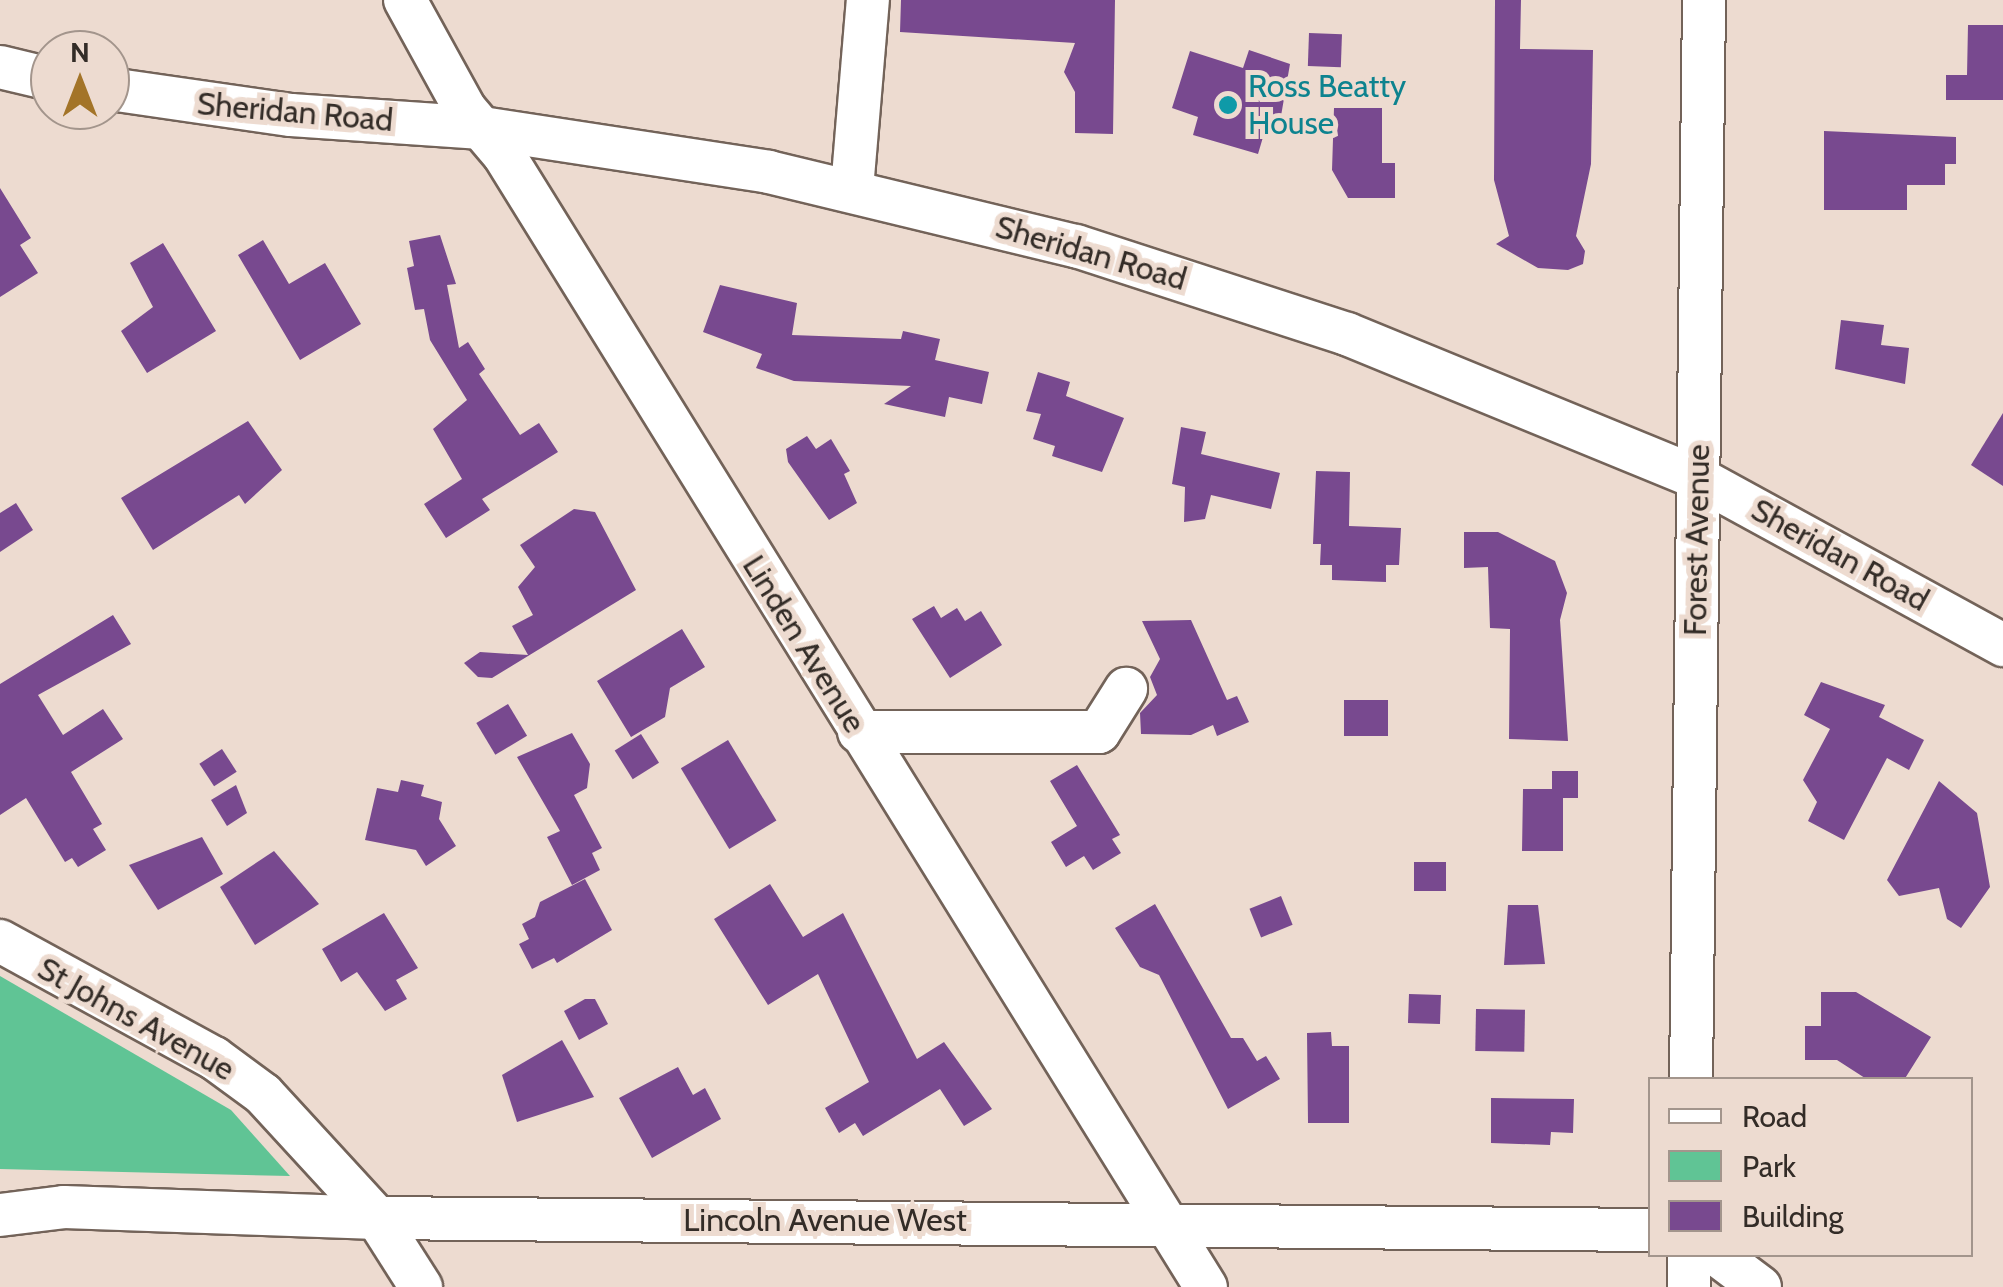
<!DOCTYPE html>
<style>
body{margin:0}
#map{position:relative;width:2003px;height:1287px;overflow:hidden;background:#eddbd0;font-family:Cabin,sans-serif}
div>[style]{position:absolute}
.green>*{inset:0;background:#60c495}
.building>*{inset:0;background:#78498f;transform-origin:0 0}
.roads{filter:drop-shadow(2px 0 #736359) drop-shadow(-2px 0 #736359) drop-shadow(0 2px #736359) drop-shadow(0 -2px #736359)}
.minor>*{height:42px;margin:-21px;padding:0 21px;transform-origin:21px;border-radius:21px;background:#fff}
.dots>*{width:28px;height:28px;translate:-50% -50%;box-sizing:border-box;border:5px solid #eddbd0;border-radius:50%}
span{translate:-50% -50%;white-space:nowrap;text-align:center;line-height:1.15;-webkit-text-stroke:10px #eddbd0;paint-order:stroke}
.culture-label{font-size:32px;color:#0d838f}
.left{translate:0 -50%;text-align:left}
.street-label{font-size:32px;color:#332c27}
.legend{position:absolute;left:1648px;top:1077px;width:325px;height:180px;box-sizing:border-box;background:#eddbd0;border:2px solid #a3958c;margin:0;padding:12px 18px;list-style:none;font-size:30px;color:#332c27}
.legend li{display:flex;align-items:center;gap:20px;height:50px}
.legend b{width:50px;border:2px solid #a3958c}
.north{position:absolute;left:30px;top:30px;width:100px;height:100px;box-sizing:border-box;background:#eddbd0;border:2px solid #a3958c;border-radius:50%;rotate:0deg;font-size:28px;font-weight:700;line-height:40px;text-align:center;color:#332c27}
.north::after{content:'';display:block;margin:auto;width:35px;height:45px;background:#a37428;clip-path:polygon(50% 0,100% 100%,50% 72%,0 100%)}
</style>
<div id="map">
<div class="green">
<i style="clip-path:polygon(0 976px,231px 1110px,290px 1176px,0 1169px)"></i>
</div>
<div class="building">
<i style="clip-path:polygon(901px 0,1115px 0,1113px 134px,1075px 133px,1075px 92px,1064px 72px,1075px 43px,900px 32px)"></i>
<i style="clip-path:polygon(1495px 0,1521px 0,1520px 49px,1593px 50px,1591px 164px,1576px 236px,1585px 251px,1583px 264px,1568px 270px,1538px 268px,1496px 244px,1509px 236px,1494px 180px)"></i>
<i style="clip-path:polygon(1968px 25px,2003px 25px,2003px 100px,1946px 100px,1946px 75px,1967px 75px)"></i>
<i style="left:1309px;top:33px;width:33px;height:33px;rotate:2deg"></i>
<i style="clip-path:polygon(1249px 50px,1290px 64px,1281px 116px,1266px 127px,1258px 154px,1193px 135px,1198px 117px,1172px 108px,1190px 51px,1243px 68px)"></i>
<i style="clip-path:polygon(1334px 108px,1382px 108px,1382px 163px,1395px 163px,1395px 198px,1348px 198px,1332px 170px)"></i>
<i style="clip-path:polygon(1824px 131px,1956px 137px,1956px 164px,1945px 164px,1945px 185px,1907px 185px,1907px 210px,1824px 210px)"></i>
<i style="clip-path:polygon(0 188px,31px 238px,20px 245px,38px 273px,0 297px)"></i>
<i style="clip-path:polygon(440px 235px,456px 284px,447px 285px,459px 348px,468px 342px,485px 369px,479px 374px,520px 435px,539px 423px,558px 452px,482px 499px,490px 510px,446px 538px,424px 504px,462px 479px,433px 429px,467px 400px,430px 340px,424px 309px,415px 310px,407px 268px,414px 266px,409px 241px)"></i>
<i style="clip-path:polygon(263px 240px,289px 284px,325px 263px,361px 324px,300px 360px,238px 255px)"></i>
<i style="clip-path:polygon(163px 243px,216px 331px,147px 373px,121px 331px,153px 307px,130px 263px)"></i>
<i style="clip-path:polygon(720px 285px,797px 303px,792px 335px,901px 339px,903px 331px,940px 339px,935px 360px,989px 372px,982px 404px,949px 397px,945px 417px,884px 404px,911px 386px,794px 381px,756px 368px,762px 354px,703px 332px)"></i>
<i style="clip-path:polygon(1841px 320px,1884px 325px,1881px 345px,1909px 348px,1905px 384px,1835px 369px)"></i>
<i style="clip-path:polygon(1038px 372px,1070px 382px,1066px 396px,1124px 418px,1102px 472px,1052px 456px,1055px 446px,1033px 439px,1041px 414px,1026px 411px)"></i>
<i style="clip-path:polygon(2003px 413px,2003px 486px,1971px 465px)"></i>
<i style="clip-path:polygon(248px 421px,282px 470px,245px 504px,239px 495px,153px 550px,121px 498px)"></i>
<i style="clip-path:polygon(1181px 427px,1206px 432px,1201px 454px,1280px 473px,1271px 509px,1211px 495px,1205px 519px,1184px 522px,1185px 487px,1172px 484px)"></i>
<i style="clip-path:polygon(807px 436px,816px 449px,831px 439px,850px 471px,844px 474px,857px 503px,829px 520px,788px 462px,786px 449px)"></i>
<i style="clip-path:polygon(1316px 471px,1350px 472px,1349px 526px,1401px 528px,1399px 565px,1386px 565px,1386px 582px,1332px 580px,1332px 565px,1320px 565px,1321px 544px,1313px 544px)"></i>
<i style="clip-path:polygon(16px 503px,33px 530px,0 552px,0 513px)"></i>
<i style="clip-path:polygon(574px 509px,595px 512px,636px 590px,492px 678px,478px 677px,464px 663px,480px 652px,528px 655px,512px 626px,533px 615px,518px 587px,535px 567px,520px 545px)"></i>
<i style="clip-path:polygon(1464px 532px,1498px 532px,1555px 561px,1567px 593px,1560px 620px,1568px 741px,1509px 739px,1510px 629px,1490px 628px,1488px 567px,1464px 568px)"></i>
<i style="clip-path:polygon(934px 606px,941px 618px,957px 608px,965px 621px,981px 611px,1002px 645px,950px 678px,912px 619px)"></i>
<i style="clip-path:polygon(113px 615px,131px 644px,38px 695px,63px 735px,103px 709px,123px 739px,71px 772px,102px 824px,93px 829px,106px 850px,78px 867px,72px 858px,65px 862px,26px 798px,0 815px,0 684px)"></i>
<i style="clip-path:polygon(1191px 620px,1227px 700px,1237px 696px,1249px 722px,1217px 736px,1213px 725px,1191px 735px,1141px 734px,1140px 713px,1157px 695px,1150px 677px,1160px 659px,1142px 621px)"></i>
<i style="clip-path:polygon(682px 629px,705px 667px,670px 688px,665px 717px,631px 737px,597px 681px)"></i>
<i style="clip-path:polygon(1821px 682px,1885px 705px,1879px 717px,1924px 740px,1909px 770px,1887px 758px,1844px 840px,1808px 821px,1817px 802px,1803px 780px,1830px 729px,1804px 715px)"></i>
<i style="left:1344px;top:700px;width:44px;height:36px"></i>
<i style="left:508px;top:704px;width:37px;height:37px;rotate:59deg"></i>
<i style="clip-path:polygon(572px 733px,590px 764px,587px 788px,574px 795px,602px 848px,592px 853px,600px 870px,572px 885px,547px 837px,560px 831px,517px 757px)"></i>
<i style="left:641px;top:734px;width:34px;height:31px;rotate:58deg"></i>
<i style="left:728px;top:740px;width:94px;height:55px;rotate:59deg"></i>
<i style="left:222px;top:749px;width:27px;height:27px;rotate:57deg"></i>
<i style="clip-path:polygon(1077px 765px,1120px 835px,1112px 839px,1121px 853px,1093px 870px,1084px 856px,1066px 867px,1051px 842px,1077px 826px,1050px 781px)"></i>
<i style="clip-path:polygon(1552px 771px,1578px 771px,1578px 798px,1563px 798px,1563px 851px,1522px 851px,1523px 789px,1552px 789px)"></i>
<i style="clip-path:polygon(401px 780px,424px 785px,421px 796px,442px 802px,439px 819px,456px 846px,426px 866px,416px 850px,365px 840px,377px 788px,398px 792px)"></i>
<i style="clip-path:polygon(1939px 781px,1977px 813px,1990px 887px,1961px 928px,1947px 919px,1939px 888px,1899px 896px,1887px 880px)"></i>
<i style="clip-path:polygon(236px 785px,247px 813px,227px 826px,211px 800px)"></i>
<i style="clip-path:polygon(202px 837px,223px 874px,158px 910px,129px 865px)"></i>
<i style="clip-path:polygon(274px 851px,319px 904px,255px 945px,220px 887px)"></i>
<i style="left:1414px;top:862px;width:32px;height:29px"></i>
<i style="clip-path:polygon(585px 879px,612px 930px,557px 963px,554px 958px,532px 969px,519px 944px,529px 939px,522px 924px,535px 917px,540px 902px)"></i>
<i style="clip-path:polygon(770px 884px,803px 937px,843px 913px,917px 1059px,944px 1042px,992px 1109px,964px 1126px,940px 1089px,863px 1136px,855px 1123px,839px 1133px,825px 1108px,869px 1082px,818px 974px,768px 1005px,714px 919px)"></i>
<i style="left:1281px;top:896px;width:31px;height:34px;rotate:68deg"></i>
<i style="clip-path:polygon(1155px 904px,1231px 1038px,1243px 1038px,1257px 1061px,1266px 1056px,1280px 1079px,1228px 1109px,1159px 975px,1140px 967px,1115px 928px)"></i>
<i style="clip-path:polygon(1508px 905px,1538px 905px,1545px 964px,1504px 965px)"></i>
<i style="clip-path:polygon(384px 913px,418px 968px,396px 980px,407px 999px,385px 1011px,357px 972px,341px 982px,322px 949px)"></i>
<i style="clip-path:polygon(1821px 992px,1856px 992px,1931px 1037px,1904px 1080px,1868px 1080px,1837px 1060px,1805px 1060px,1805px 1026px,1821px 1026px)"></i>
<i style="left:1409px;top:994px;width:32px;height:29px;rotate:2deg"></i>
<i style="clip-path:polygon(585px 999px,595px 999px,608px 1024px,579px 1040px,564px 1011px)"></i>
<i style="left:1476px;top:1009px;width:49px;height:42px;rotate:1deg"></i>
<i style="clip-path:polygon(1331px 1032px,1332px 1046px,1349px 1046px,1349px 1123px,1308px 1123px,1307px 1033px)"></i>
<i style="clip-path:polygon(562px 1040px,594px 1097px,517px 1122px,502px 1075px)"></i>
<i style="clip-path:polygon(678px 1067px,693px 1095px,705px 1088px,721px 1119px,652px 1158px,619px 1098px)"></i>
<i style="clip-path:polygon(1491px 1098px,1574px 1099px,1573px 1133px,1551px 1132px,1550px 1145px,1491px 1143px)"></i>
</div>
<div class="roads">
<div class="minor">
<i style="left:405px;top:0;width:124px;rotate:61.2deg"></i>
<i style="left:465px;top:109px;width:60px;rotate:49.7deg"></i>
<i style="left:504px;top:155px;width:1332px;rotate:58.2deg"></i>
<i style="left:0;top:67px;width:51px;rotate:13.5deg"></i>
<i style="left:110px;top:89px;width:183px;rotate:8.2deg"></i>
<i style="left:291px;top:115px;width:191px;rotate:3.9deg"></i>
<i style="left:482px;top:128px;width:290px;rotate:8.7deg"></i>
<i style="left:769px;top:172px;width:316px;rotate:13.6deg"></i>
<i style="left:1076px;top:246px;width:285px;rotate:18deg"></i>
<i style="left:1347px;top:334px;width:379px;rotate:22.3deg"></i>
<i style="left:1698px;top:478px;width:348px;rotate:28.7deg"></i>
<i style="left:852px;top:189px;width:190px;rotate:-85.2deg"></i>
<i style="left:859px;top:732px;width:240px"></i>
<i style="left:1099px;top:732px;width:51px;rotate:-57.9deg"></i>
<i style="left:0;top:941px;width:244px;rotate:28.7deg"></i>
<i style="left:214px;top:1058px;width:61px;rotate:36.3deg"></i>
<i style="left:263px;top:1094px;width:168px;rotate:47.4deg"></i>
<i style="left:377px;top:1218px;width:82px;rotate:57.5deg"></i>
<i style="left:1691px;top:1080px;width:1080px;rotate:-89.31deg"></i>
<i style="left:0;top:1215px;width:64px;rotate:-7.1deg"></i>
<i style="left:64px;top:1207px;width:313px;rotate:2deg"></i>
<i style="left:377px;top:1218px;width:1273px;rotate:0.54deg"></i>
<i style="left:1716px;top:1254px;width:55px;rotate:36.9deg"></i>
<i style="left:1689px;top:1287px;width:33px;rotate:-90deg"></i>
</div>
</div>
<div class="dots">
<i style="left:1228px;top:105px;background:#0f9aa8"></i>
</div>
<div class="culture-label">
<span class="left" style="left:1248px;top:105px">Ross Beatty<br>House</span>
</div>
<div class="street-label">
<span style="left:295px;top:112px;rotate:5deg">Sheridan Road</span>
<span style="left:1091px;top:253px;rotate:16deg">Sheridan Road</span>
<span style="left:1697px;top:540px;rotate:-89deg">Forest Avenue</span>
<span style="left:1840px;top:555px;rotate:29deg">Sheridan Road</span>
<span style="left:804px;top:644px;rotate:58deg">Linden Avenue</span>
<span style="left:136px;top:1019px;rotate:29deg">St Johns Avenue</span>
<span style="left:825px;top:1220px">Lincoln Avenue West</span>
</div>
<ul class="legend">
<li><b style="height:12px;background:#fff"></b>Road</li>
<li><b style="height:28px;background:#60c495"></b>Park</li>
<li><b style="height:28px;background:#78498f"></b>Building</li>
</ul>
<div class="north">N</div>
</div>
